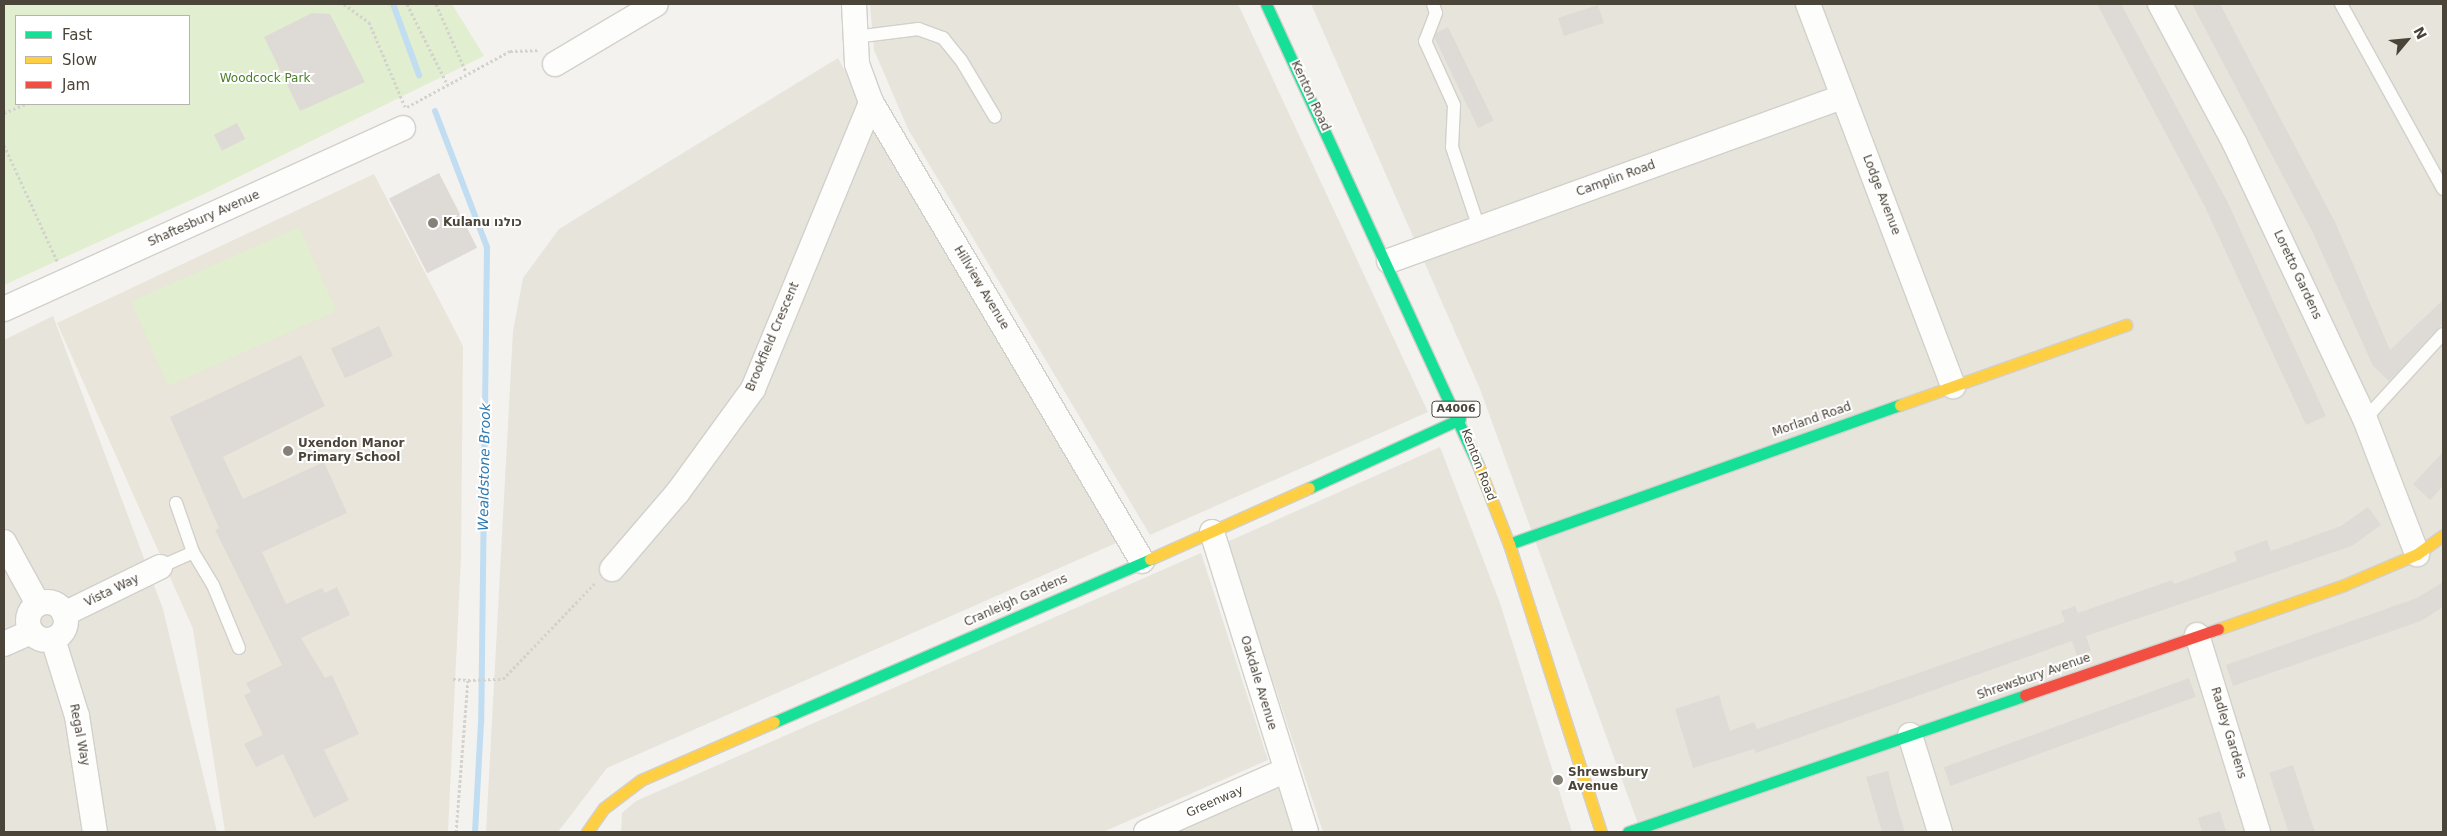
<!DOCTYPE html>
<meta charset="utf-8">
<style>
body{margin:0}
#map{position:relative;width:2447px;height:836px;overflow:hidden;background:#f4f2ee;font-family:"DejaVu Sans",Heebo,sans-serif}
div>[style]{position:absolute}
.residential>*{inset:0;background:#e7e4dc}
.education>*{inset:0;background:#eae5da}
.green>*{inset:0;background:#e1eecf;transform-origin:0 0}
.stream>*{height:6px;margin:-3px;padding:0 3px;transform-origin:3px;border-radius:3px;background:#c0ddf1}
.building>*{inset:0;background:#dedbd6;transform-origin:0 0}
.path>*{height:3px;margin-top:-1.5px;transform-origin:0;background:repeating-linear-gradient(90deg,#d3d2cc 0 2.5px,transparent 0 5px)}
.roads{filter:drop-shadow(1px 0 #d2d0cb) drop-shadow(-1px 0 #d2d0cb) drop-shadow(0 1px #d2d0cb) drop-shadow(0 -1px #d2d0cb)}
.lane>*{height:12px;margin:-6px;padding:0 6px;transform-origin:6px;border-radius:6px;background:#fdfdfc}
.street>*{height:24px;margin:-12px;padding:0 12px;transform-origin:12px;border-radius:12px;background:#fdfdfc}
.street>.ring{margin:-12px;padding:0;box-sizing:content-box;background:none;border:24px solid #fdfdfc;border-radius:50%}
.fast>*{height:11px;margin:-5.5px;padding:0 5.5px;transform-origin:5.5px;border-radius:5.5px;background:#16e098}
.slow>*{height:11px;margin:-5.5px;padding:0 5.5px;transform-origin:5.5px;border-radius:5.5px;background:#ffcf43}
.jam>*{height:11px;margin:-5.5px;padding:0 5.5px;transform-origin:5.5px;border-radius:5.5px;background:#f24e42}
.dots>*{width:14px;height:14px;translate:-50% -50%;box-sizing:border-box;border:2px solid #fff;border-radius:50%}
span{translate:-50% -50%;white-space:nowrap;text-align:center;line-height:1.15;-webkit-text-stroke:4px #fff;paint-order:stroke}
.shield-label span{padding:1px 4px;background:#fff;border:1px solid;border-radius:4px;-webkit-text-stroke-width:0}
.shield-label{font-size:11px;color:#4b4439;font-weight:700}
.park-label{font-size:12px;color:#4a7f2a}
.street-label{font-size:12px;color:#4b4439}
.poi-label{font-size:12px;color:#4b4439;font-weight:700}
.left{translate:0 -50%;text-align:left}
.water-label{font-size:14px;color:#2e7ab2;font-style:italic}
.frame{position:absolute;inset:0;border:5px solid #4b4439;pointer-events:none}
.legend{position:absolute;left:15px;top:15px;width:175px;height:90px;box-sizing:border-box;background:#fff;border:1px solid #b7b4b0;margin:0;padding:6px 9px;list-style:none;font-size:15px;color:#4b4439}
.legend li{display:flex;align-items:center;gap:10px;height:25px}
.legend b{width:25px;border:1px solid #b7b4b0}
.north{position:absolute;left:2382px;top:15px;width:50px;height:50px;-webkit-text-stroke:4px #fff;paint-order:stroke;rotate:62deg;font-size:14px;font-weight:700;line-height:20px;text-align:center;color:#4b4439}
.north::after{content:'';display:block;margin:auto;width:18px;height:22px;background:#4b4439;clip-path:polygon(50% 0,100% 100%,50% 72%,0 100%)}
</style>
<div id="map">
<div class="residential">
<i style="clip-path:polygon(870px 4px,1238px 4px,1428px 412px,1150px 535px,908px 129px,874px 50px)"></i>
<i style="clip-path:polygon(1311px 4px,2443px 4px,2443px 832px,1641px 832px,1480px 389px)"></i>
<i style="clip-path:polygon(838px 58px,878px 134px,1123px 540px,607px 768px,558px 832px,486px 832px,513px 331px,523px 278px,559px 229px)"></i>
<i style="clip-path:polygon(53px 316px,163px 609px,217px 832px,4px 832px,4px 340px)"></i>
<i style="clip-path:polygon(1440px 447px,1500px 603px,1572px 832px,1323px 832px,1227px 542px)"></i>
<i style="clip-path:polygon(1201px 553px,1268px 760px,1103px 832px,621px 832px,622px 813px,636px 801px)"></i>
<i style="clip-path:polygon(1278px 787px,1293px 832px,1178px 832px)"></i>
</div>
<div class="education">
<i style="clip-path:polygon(374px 174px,463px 346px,461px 557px,448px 832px,225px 832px,193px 629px,57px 323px)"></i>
</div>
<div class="green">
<i style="clip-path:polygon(evenodd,4px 4px,452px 4px,484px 56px,206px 193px,4px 285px,4px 4px,16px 16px,189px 16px,189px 104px,16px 104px,16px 16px)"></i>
<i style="left:299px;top:227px;width:92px;height:184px;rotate:66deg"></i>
</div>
<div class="stream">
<i style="left:393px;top:4px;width:76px;rotate:69.9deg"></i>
<i style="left:435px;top:111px;width:146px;rotate:69.1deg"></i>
<i style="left:487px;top:247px;width:475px;rotate:90.7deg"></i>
<i style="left:481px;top:722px;width:110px;rotate:93.1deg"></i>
</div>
<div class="building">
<i style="clip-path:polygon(2097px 4px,2121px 4px,2228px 203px,2326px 416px,2306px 425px,2205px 207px)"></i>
<i style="clip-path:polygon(2192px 4px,2220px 4px,2335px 222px,2390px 350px,2443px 300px,2443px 323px,2389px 381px,2373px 366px,2313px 233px)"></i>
<i style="left:1598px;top:5px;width:19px;height:42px;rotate:72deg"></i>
<i style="clip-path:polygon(312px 13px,330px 14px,365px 82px,300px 111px,264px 37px)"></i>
<i style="left:1448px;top:27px;width:104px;height:17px;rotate:64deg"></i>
<i style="left:237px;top:123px;width:18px;height:26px;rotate:63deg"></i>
<i style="left:439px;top:173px;width:84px;height:56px;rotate:63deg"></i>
<i style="left:379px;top:326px;width:33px;height:53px;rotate:65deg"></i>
<i style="clip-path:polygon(301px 355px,325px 406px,223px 457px,243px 499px,324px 462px,347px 513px,262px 552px,286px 604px,322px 588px,325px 593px,337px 587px,350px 615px,301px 638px,325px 678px,332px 675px,359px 734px,324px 750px,349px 800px,314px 818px,283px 754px,256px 767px,244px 744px,263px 735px,244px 695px,251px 692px,246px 683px,282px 665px,215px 530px,219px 528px,170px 417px)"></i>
<i style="clip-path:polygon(2443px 452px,2443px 486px,2430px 500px,2413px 484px)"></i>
<i style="clip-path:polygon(2368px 507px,2381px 525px,2352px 546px,2086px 636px,2091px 651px,2077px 656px,2072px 641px,1756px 753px,1754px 749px,1693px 768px,1675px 709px,1719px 695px,1730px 731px,1754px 722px,1757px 729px,2065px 622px,2061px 611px,2075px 606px,2078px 613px,2172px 580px,2174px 584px,2237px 561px,2234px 552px,2267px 540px,2271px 551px,2341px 526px)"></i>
<i style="clip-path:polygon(2443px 582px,2443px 607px,2421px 621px,2233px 686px,2226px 665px,2417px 598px)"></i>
<i style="left:2189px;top:678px;width:20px;height:261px;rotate:70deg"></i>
<i style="left:2293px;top:765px;width:71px;height:25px;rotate:72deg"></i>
<i style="clip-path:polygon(1888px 771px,1897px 806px,1905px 832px,1882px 832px,1878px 818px,1866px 777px)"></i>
<i style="clip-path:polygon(2220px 811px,2226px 832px,2202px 832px,2198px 818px)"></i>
</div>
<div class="path">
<i style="left:344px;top:4px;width:31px;rotate:36deg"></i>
<i style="left:369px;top:22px;width:92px;rotate:67deg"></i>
<i style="left:407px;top:4px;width:87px;rotate:63.4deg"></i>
<i style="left:436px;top:4px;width:74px;rotate:66.2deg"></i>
<i style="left:407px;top:107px;width:117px;rotate:-28.5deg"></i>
<i style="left:510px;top:51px;width:30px;rotate:-2deg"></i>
<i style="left:4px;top:113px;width:23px;rotate:-23deg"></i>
<i style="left:4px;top:145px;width:130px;rotate:65.4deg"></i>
<i style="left:453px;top:679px;width:15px;rotate:4deg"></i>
<i style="left:456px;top:832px;width:152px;rotate:-85.5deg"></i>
<i style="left:468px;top:680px;width:35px;rotate:-2deg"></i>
<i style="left:503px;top:679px;width:134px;rotate:-46.2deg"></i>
</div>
<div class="roads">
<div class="lane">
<i style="left:1433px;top:4px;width:9px;rotate:72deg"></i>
<i style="left:1436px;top:13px;width:30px;rotate:111deg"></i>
<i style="left:1425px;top:41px;width:70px;rotate:65.6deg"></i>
<i style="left:1454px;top:105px;width:42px;rotate:92.7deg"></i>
<i style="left:1452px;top:147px;width:85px;rotate:71.6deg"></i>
<i style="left:2341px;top:4px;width:211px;rotate:61.1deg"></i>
<i style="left:855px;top:37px;width:64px;rotate:-7.2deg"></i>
<i style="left:918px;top:29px;width:27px;rotate:20deg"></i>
<i style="left:943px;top:38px;width:28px;rotate:51deg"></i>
<i style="left:961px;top:60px;width:66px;rotate:59.2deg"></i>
<i style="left:2365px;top:419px;width:115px;rotate:-47.5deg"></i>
<i style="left:176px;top:503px;width:52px;rotate:70.9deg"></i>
<i style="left:160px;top:567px;width:36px;rotate:-24deg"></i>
<i style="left:193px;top:552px;width:39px;rotate:59deg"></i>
<i style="left:213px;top:585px;width:68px;rotate:67.6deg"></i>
</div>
<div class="street">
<i style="left:854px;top:4px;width:60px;rotate:87.1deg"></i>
<i style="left:857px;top:64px;width:40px;rotate:69.8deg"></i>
<i style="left:871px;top:102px;width:533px;rotate:59.44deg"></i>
<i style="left:1808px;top:4px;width:409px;rotate:69.2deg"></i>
<i style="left:2160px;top:4px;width:159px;rotate:61.8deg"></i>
<i style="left:2235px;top:144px;width:304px;rotate:64.7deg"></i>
<i style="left:2365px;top:419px;width:145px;rotate:68.9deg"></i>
<i style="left:555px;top:64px;width:117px;rotate:-30.7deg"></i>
<i style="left:1389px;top:261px;width:483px;rotate:-19.9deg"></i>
<i style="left:4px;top:309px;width:438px;rotate:-24.4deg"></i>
<i style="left:1212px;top:532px;width:314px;rotate:72.6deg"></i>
<i style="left:4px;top:542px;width:71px;rotate:61.3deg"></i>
<i style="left:612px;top:569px;width:101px;rotate:-49.4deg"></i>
<i style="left:678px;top:492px;width:127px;rotate:-53.9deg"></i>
<i style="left:753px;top:389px;width:310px;rotate:-67.6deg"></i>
<i class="ring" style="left:28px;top:602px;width:14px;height:14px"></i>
<i style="left:64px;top:614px;width:107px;rotate:-26.1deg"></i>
<i style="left:2197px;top:635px;width:206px;rotate:72.8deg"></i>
<i style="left:53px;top:639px;width:81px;rotate:72.7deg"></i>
<i style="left:77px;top:716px;width:117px;rotate:81.2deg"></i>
<i style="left:4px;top:644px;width:30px;rotate:-24deg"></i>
<i style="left:1910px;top:735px;width:102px;rotate:72.8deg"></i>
<i style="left:1146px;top:832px;width:151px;rotate:-23.8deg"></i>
</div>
<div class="fast">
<i style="left:1266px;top:4px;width:507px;rotate:65.3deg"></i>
<i style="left:1309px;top:488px;width:166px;rotate:-24.6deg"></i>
<i style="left:1509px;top:544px;width:415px;rotate:-19.6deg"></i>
<i style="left:774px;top:722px;width:410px;rotate:-23.4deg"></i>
<i style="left:1628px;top:832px;width:420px;rotate:-19deg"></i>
</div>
<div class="slow">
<i style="left:1900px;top:405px;width:240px;rotate:-19.5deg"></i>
<i style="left:1478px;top:465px;width:85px;rotate:68.6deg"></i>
<i style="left:1509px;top:544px;width:302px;rotate:72.3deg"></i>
<i style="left:1150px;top:559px;width:174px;rotate:-24.1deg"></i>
<i style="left:2218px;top:629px;width:133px;rotate:-19.2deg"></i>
<i style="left:2344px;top:585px;width:79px;rotate:-23deg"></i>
<i style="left:2417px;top:554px;width:32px;rotate:-36deg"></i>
<i style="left:587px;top:832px;width:29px;rotate:-55deg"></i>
<i style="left:604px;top:808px;width:46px;rotate:-37.1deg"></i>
<i style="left:641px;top:780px;width:145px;rotate:-23.6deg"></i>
</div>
<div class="jam">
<i style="left:2025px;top:695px;width:204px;rotate:-18.9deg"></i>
</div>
</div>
<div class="dots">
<i style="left:433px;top:223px;background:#868178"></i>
<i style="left:288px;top:451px;background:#868178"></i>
<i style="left:1558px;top:780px;background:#868178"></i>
</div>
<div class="shield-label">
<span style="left:1456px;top:409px">A4006</span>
</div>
<div class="park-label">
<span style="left:265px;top:79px">Woodcock Park</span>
</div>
<div class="street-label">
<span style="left:1310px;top:96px;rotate:65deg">Kenton Road</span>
<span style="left:1616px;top:179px;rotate:-20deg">Camplin Road</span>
<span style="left:1881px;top:195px;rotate:69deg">Lodge Avenue</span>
<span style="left:204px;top:219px;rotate:-24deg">Shaftesbury Avenue</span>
<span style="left:2297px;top:275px;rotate:65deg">Loretto Gardens</span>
<span style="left:981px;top:288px;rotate:59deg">Hillview Avenue</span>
<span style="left:773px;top:337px;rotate:-67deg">Brookfield Crescent</span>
<span style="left:1812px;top:420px;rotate:-19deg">Morland Road</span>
<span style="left:1478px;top:465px;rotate:69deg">Kenton Road</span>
<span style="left:112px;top:591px;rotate:-26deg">Vista Way</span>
<span style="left:1016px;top:601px;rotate:-24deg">Cranleigh Gardens</span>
<span style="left:2034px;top:677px;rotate:-19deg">Shrewsbury Avenue</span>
<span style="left:1258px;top:683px;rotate:73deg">Oakdale Avenue</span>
<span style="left:2228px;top:733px;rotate:73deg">Radley Gardens</span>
<span style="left:79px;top:735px;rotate:79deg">Regal Way</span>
<span style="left:1215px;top:802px;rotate:-24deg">Greenway</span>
</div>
<div class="poi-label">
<span class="left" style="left:443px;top:223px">Kulanu כולנו</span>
<span class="left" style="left:298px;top:451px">Uxendon Manor<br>Primary School</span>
<span class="left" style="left:1568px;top:780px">Shrewsbury<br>Avenue</span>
</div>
<div class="water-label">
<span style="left:484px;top:467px;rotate:-89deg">Wealdstone Brook</span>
</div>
<div class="frame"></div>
<ul class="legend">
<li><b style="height:6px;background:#16e098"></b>Fast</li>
<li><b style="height:6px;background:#ffcf43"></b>Slow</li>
<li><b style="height:6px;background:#f24e42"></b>Jam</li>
</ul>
<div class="north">N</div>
</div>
